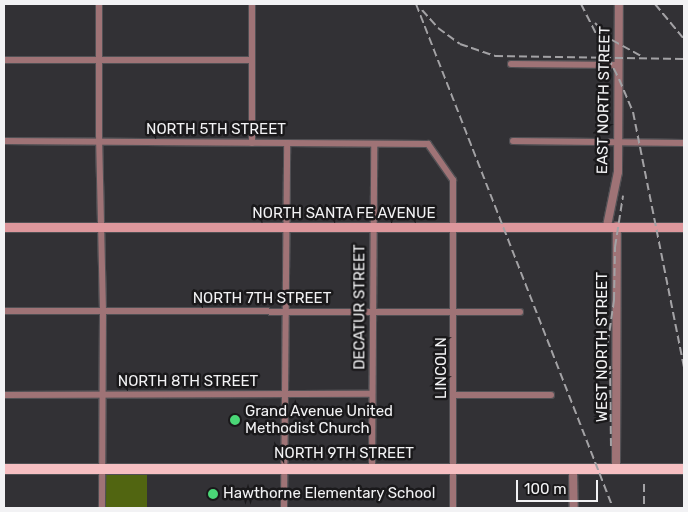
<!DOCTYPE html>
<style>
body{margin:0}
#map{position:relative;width:688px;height:512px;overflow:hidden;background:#323135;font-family:Rubik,sans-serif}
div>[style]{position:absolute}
.green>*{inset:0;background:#516511;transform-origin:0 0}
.roads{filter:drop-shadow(1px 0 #515054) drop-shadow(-1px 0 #515054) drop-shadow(0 1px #515054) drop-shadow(0 -1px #515054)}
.minor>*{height:6px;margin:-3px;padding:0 3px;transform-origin:3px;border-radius:3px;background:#9f7376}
.tertiary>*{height:8px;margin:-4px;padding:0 4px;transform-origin:4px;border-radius:4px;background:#9f7376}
.secondary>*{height:9px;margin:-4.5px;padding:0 4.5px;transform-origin:4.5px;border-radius:4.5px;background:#dd979c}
.primary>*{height:10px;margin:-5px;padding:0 5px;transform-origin:5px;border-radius:5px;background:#f6bfc2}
.rail>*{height:2px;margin-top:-1px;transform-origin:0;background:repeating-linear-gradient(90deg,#a3a2a5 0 8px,transparent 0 12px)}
.dots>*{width:14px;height:14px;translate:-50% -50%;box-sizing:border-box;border:2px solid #1a191b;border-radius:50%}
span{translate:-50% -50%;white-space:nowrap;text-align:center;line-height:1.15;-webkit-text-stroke:5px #1a191b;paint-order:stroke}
.street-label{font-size:15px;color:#f2f2f4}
.poi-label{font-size:15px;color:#f2f2f4}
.left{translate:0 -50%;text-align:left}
.frame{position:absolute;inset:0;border:5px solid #f2f2f4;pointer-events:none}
.scale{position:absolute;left:516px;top:480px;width:82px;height:22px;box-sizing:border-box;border:2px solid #f2f2f4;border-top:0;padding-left:6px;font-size:15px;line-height:18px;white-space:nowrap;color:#f2f2f4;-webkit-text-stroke:4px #1a191b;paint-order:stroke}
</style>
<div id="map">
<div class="green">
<i style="left:103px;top:468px;width:44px;height:40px"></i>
</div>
<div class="roads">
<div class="minor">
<i style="left:99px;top:4px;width:131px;rotate:90deg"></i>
<i style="left:99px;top:135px;width:176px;rotate:88.7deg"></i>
<i style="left:103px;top:311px;width:197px;rotate:90.3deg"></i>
<i style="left:4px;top:60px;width:248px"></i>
<i style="left:511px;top:64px;width:108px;rotate:0.5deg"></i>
<i style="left:4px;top:141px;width:424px;rotate:0.4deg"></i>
<i style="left:428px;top:144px;width:44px;rotate:55.2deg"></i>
<i style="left:453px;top:180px;width:328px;rotate:90deg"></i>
<i style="left:513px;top:141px;width:171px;rotate:0.7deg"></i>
<i style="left:252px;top:143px;width:139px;rotate:-90deg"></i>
<i style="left:4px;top:311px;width:516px;rotate:0.11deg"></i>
<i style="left:4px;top:395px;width:368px;rotate:-0.2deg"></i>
<i style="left:454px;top:395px;width:97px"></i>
<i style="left:372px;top:469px;width:325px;rotate:-89.6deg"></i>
<i style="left:284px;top:508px;width:365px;rotate:-89.5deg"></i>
</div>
<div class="tertiary">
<i style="left:607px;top:226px;width:55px;rotate:-78.5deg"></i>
<i style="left:618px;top:172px;width:168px;rotate:-89.7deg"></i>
<i style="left:616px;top:468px;width:242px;rotate:-89.8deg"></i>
<i style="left:573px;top:469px;width:39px;rotate:89deg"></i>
</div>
<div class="secondary">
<i style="left:4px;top:227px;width:680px"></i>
</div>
<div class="primary">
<i style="left:4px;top:469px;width:680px"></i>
</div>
</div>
<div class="rail">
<i style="left:416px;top:4px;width:541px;rotate:68.65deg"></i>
<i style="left:581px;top:4px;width:84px;rotate:63.1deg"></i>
<i style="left:619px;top:79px;width:36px;rotate:67deg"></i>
<i style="left:633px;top:112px;width:261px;rotate:78.7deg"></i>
<i style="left:655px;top:4px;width:45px;rotate:50.4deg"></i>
<i style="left:422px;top:10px;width:24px;rotate:48deg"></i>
<i style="left:438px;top:28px;width:27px;rotate:36deg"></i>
<i style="left:460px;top:44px;width:37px;rotate:19deg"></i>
<i style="left:495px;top:56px;width:189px;rotate:0.9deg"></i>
<i style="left:595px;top:23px;width:24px;rotate:45deg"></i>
<i style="left:612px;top:40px;width:33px;rotate:29deg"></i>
<i style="left:606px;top:355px;width:56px;rotate:-81.7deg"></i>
<i style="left:614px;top:300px;width:53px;rotate:-88.9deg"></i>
<i style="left:615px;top:247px;width:52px;rotate:-81.1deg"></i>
<i style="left:610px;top:366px;width:82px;rotate:89.3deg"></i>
<i style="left:644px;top:484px;width:24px;rotate:90deg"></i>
</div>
<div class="dots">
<i style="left:235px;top:420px;background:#4ad777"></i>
<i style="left:213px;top:494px;background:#4ad777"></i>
</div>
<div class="street-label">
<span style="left:604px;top:100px;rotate:-89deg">EAST NORTH STREET</span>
<span style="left:216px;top:130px">NORTH 5TH STREET</span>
<span style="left:344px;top:214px">NORTH SANTA FE AVENUE</span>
<span style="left:262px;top:299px">NORTH 7TH STREET</span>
<span style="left:360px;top:307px;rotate:-90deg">DECATUR STREET</span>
<span style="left:603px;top:347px;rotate:-90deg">WEST NORTH STREET</span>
<span style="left:442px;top:368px;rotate:-90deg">LINCOLN</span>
<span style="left:188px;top:382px">NORTH 8TH STREET</span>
<span style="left:344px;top:454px">NORTH 9TH STREET</span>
</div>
<div class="poi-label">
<span class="left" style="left:245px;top:420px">Grand Avenue United<br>Methodist Church</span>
<span class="left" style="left:223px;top:494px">Hawthorne Elementary School</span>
</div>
<div class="frame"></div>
<div class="scale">100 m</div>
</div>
